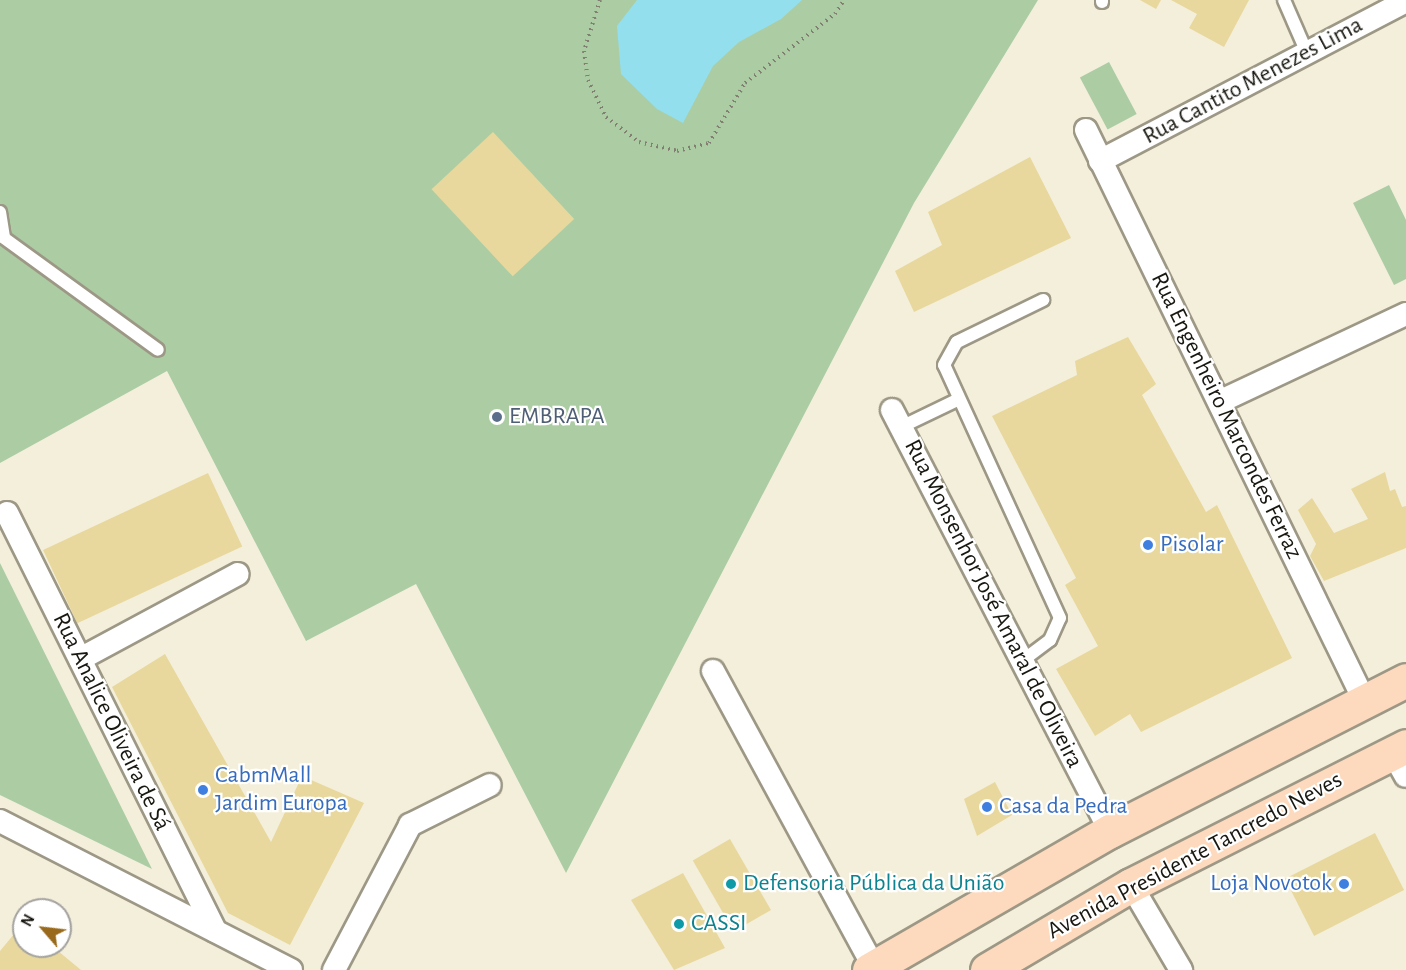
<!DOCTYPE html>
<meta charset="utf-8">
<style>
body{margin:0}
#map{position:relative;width:1406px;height:970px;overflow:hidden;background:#f4efdb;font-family:"Alegreya Sans",sans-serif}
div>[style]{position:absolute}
.green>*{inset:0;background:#accda4;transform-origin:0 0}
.water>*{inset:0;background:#93dfee}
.building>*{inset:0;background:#e8d89d;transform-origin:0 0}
.path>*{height:4px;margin-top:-2px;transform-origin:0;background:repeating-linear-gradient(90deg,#827f72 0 1.5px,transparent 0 6px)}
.roads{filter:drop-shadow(2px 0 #9d9886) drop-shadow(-2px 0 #9d9886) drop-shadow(0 2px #9d9886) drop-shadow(0 -2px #9d9886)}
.lane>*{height:12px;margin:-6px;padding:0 6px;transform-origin:6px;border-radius:6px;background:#fff}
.street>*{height:22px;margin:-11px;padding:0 11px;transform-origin:11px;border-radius:11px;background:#fff}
.primary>*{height:33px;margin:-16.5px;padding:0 16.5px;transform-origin:16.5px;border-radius:16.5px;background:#fddabd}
.dots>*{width:16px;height:16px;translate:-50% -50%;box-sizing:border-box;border:3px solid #fff;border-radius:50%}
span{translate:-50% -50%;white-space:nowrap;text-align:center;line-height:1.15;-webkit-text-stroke:4.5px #fff;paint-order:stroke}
.street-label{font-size:24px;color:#181710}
.service-label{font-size:24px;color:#4e5e75}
.left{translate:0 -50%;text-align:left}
.shop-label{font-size:24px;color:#366cbe}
.right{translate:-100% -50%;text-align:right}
.culture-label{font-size:24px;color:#0d838f}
.north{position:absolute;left:12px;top:898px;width:60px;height:60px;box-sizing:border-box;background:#fff;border:2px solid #a3a29f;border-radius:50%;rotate:298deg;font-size:16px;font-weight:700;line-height:24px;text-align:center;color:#181710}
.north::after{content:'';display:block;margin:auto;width:21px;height:27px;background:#9a6a1c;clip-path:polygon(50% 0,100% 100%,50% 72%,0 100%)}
</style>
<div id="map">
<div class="green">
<i style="clip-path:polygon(0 0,1038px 0,914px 203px,566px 873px,416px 584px,306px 641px,167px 371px,0 463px)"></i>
<i style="left:1109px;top:62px;width:59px;height:33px;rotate:62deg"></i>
<i style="clip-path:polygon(1389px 185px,1406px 220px,1406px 279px,1394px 285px,1353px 203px)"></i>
<i style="clip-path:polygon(0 563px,152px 869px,0 795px)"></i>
</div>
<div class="water">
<i style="clip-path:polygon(637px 0,802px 0,781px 19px,739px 42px,713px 66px,683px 123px,657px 109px,621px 74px,617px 26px)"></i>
</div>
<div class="building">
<i style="clip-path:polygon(1140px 0,1161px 0,1156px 9px)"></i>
<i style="clip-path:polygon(1171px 0,1249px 0,1224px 47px,1189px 28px,1197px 14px)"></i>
<i style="left:493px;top:132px;width:119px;height:84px;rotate:47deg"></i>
<i style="clip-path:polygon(1030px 157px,1071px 238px,914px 312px,895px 271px,942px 245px,928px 212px)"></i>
<i style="clip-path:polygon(1128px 337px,1156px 384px,1142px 395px,1206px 512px,1217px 505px,1292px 658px,1141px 732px,1130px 714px,1095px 736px,1056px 669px,1098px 646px,1065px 585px,1076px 578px,992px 416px,1077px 375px,1075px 361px)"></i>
<i style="clip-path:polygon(1385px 472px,1390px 491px,1395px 489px,1402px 507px,1406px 506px,1406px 548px,1324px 581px,1310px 556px,1316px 544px,1298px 510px,1312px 498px,1334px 533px,1368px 519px,1351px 489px)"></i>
<i style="left:208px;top:473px;width:81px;height:182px;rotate:65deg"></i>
<i style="clip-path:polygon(165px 654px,271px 842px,302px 776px,364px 803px,290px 945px,228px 913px,112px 687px)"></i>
<i style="clip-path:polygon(995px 782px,1012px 815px,977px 836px,964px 799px)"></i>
<i style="left:1375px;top:833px;width:64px;height:101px;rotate:63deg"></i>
<i style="left:730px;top:839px;width:82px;height:43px;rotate:60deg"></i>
<i style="clip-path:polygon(683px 873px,725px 948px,674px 970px,631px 900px)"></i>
<i style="clip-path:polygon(24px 922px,24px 946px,52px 946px,81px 970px,0 970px,0 951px)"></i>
</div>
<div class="path">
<i style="left:600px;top:0;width:53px;rotate:107.4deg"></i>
<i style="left:584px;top:51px;width:29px;rotate:82deg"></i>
<i style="left:588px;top:80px;width:41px;rotate:64.1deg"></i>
<i style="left:606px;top:117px;width:41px;rotate:37.1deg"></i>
<i style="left:639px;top:142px;width:39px;rotate:13deg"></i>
<i style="left:677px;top:151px;width:33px;rotate:-14deg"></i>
<i style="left:709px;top:143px;width:70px;rotate:-59deg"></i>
<i style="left:745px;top:83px;width:113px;rotate:-37.5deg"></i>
<i style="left:835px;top:14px;width:17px;rotate:-57deg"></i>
</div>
<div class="roads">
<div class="lane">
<i style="left:1284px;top:0;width:58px;rotate:66.5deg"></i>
<i style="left:1102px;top:2px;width:2px;rotate:-90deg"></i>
<i style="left:0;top:212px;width:26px;rotate:81deg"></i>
<i style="left:4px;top:238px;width:190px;rotate:36deg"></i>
<i style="left:901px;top:427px;width:62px;rotate:-25.7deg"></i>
<i style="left:1022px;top:661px;width:35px;rotate:-37deg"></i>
<i style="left:1050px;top:640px;width:24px;rotate:-66deg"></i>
<i style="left:1060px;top:618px;width:278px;rotate:-114.6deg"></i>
<i style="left:944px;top:365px;width:26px;rotate:-61deg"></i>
<i style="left:957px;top:342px;width:96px;rotate:-26deg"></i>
</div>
<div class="street">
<i style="left:1086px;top:130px;width:636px;rotate:64deg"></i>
<i style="left:1100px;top:161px;width:345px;rotate:-27.6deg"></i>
<i style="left:1221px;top:401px;width:204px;rotate:-25.2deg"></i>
<i style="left:892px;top:410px;width:474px;rotate:62.6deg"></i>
<i style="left:7px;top:513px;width:467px;rotate:63.5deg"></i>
<i style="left:80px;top:659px;width:179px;rotate:-28.3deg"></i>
<i style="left:713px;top:671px;width:337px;rotate:61.5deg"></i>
<i style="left:1393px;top:753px;width:26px;rotate:61deg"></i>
<i style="left:0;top:821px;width:327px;rotate:27.1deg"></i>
<i style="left:1131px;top:885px;width:99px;rotate:59.5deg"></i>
<i style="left:334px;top:970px;width:164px;rotate:-62.3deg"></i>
<i style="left:410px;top:825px;width:89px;rotate:-26.6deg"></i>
</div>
<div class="primary">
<i style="left:869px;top:970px;width:278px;rotate:-30deg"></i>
<i style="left:1110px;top:831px;width:332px;rotate:-27deg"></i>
<i style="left:987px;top:970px;width:167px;rotate:-30.6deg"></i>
<i style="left:1131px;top:885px;width:308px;rotate:-26.8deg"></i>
</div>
</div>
<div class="dots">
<i style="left:497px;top:417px;background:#5c6f8a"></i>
<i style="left:1148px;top:545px;background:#3f7fe0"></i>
<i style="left:203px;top:790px;background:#3f7fe0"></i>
<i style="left:987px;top:807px;background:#3f7fe0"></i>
<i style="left:731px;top:884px;background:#0f9aa8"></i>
<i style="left:1344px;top:884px;background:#3f7fe0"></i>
<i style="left:679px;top:924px;background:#0f9aa8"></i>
</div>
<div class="street-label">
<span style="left:1253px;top:81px;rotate:-28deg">Rua Cantito Menezes Lima</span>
<span style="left:1226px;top:416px;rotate:64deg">Rua Engenheiro Marcondes Ferraz</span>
<span style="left:993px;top:604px;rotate:63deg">Rua Monsenhor José Amaral de Oliveira</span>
<span style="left:111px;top:722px;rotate:64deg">Rua Analice Oliveira de Sá</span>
<span style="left:1195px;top:856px;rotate:-28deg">Avenida Presidente Tancredo Neves</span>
</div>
<div class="service-label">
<span class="left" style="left:509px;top:417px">EMBRAPA</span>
</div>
<div class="shop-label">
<span class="left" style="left:1160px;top:545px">Pisolar</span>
<span class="left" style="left:215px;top:790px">CabmMall<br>Jardim Europa</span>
<span class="left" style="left:999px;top:807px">Casa da Pedra</span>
<span class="right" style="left:1332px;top:884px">Loja Novotok</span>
</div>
<div class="culture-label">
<span class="left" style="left:743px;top:884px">Defensoria Pública da União</span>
<span class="left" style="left:691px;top:924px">CASSI</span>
</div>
<div class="north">N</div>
</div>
